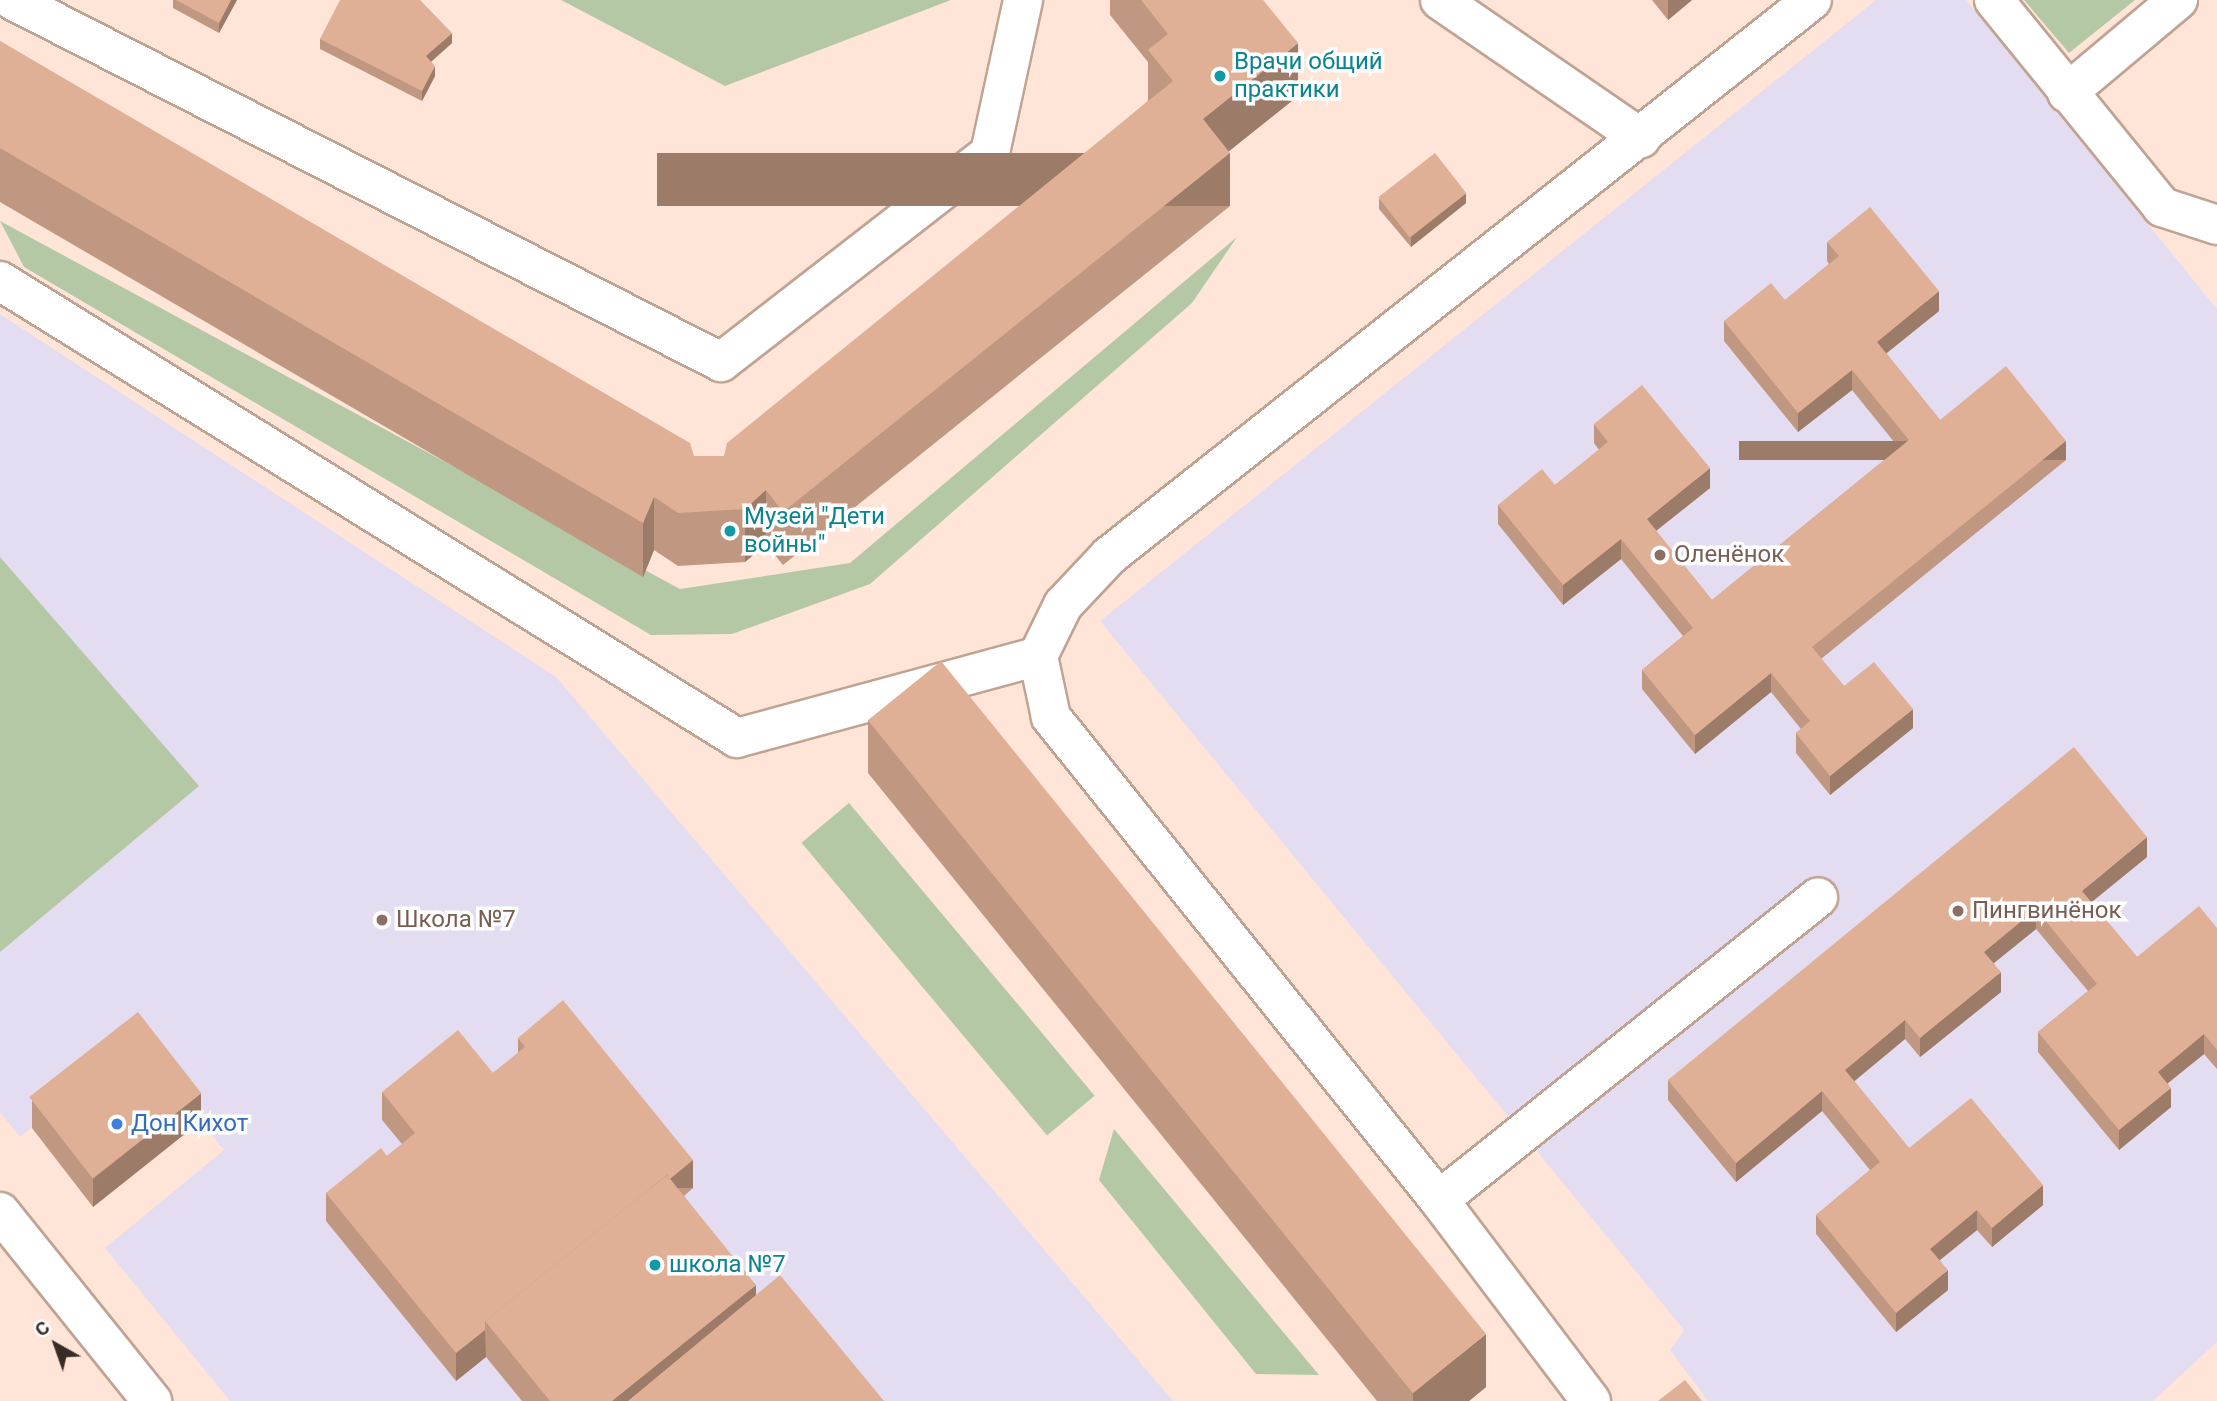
<!DOCTYPE html>
<meta charset="utf-8">
<style>
body{margin:0}
#map{position:relative;width:2217px;height:1401px;overflow:hidden;background:#fee5d8;font-family:Roboto,sans-serif}
div>[style]{position:absolute}
.education>*{inset:0;background:#e4ddf2}
.green>*{inset:0;background:#b5c8a6;transform-origin:0 0}
.roads{filter:drop-shadow(2px 0 #c0a393) drop-shadow(-2px 0 #c0a393) drop-shadow(0 2px #c0a393) drop-shadow(0 -2px #c0a393)}
.minor>*{height:38px;margin:-19px;padding:0 19px;transform-origin:19px;border-radius:19px;background:#fff}
.wall>*{inset:0;background:#c09781}
.shaded-wall>*{inset:0;background:#9c7b69;transform-origin:0 0}
.building>*{inset:0;background:#dfb096;transform-origin:0 0}
.dots>*{width:19px;height:19px;translate:-50% -50%;box-sizing:border-box;border:4px solid #fff;border-radius:50%}
span{translate:-50% -50%;white-space:nowrap;text-align:center;line-height:1.15;-webkit-text-stroke:7px #fff;paint-order:stroke}
.culture-label{font-size:24px;color:#0d838f}
.left{translate:0 -50%;text-align:left}
.education-label{font-size:24px;color:#785e54}
.shop-label{font-size:24px;color:#366cbe}
.north{position:absolute;left:21px;top:1310px;width:70px;height:70px;-webkit-text-stroke:5px #fff;paint-order:stroke;rotate:320deg;font-size:19px;font-weight:700;line-height:28px;text-align:center;color:#382c26}
.north::after{content:'';display:block;margin:auto;width:24px;height:32px;background:#382c26;clip-path:polygon(50% 0,100% 100%,50% 72%,0 100%)}
</style>
<div id="map">
<div class="education">
<i style="clip-path:polygon(1876px 0,1966px 0,2217px 309px,2217px 1342px,2153px 1401px,1708px 1401px,1670px 1350px,1684px 1330px,1100px 621px)"></i>
<i style="clip-path:polygon(0 314px,556px 677px,1173px 1401px,230px 1401px,105px 1248px,224px 1150px,138px 1041px,20px 1137px,0 1112px)"></i>
</div>
<div class="green">
<i style="clip-path:polygon(561px 0,951px 0,725px 86px)"></i>
<i style="clip-path:polygon(2024px 0,2135px 0,2069px 53px)"></i>
<i style="clip-path:polygon(0 221px,680px 589px,850px 563px,1237px 237px,1192px 303px,870px 584px,732px 634px,651px 635px,24px 267px)"></i>
<i style="clip-path:polygon(0 557px,199px 786px,0 952px)"></i>
<i style="left:849px;top:803px;width:382px;height:62px;rotate:50deg"></i>
<i style="clip-path:polygon(1114px 1129px,1319px 1375px,1256px 1374px,1099px 1180px)"></i>
</div>
<div class="roads">
<div class="minor">
<i style="left:12px;top:0;width:796px;rotate:27.05deg"></i>
<i style="left:721px;top:362px;width:341px;rotate:-37.8deg"></i>
<i style="left:990px;top:153px;width:157px;rotate:-77.8deg"></i>
<i style="left:1440px;top:0;width:244px;rotate:34.5deg"></i>
<i style="left:1994px;top:0;width:267px;rotate:50.9deg"></i>
<i style="left:2162px;top:207px;width:58px;rotate:18.1deg"></i>
<i style="left:2067px;top:93px;width:145px;rotate:-40deg"></i>
<i style="left:0;top:281px;width:867px;rotate:31.8deg"></i>
<i style="left:737px;top:738px;width:312px;rotate:-15.2deg"></i>
<i style="left:1439px;top:1200px;width:485px;rotate:-38.6deg"></i>
<i style="left:0;top:1212px;width:243px;rotate:51.2deg"></i>
<i style="left:1591px;top:1401px;width:252px;rotate:-127.1deg"></i>
<i style="left:1439px;top:1200px;width:620px;rotate:-128.78deg"></i>
<i style="left:1051px;top:717px;width:62px;rotate:-102deg"></i>
<i style="left:1038px;top:656px;width:57px;rotate:-63.9deg"></i>
<i style="left:1063px;top:605px;width:67px;rotate:-46.8deg"></i>
<i style="left:1109px;top:556px;width:896px;rotate:-38.34deg"></i>
</div>
</div>
<div class="wall">
<i style="clip-path:polygon(173px 0,237px 0,219px 33px,173px 8px)"></i>
<i style="clip-path:polygon(1110px 0,1263px 0,1298px 96px,1229px 151px,1230px 206px,783px 565px,766px 544px,745px 562px,678px 566px,654px 550px,643px 577px,0 202px,0 41px,694px 456px,724px 456px,1148px 101px,1148px 62px,1110px 15px)"></i>
<i style="clip-path:polygon(1652px 0,1692px 0,1668px 20px)"></i>
<i style="clip-path:polygon(320px 39px,452px 43px,431px 62px,435px 76px,422px 101px,320px 49px)"></i>
<i style="clip-path:polygon(1379px 199px,1466px 203px,1411px 247px,1379px 209px)"></i>
<i style="clip-path:polygon(1827px 242px,1939px 311px,1886px 353px,1940px 420px,2066px 460px,1821px 659px,1844px 686px,1913px 728px,1830px 795px,1796px 753px,1796px 733px,1801px 729px,1771px 692px,1695px 754px,1642px 689px,1642px 670px,1683px 636px,1621px 559px,1563px 605px,1498px 524px,1498px 505px,1555px 485px,1599px 450px,1594px 443px,1594px 424px,1710px 488px,1656px 531px,1712px 600px,1899px 448px,1852px 390px,1798px 432px,1724px 341px,1724px 321px,1785px 300px,1829px 264px,1827px 261px)"></i>
<i style="clip-path:polygon(868px 720px,1486px 1387px,1469px 1401px,1377px 1401px,868px 773px)"></i>
<i style="clip-path:polygon(2147px 857px,2091px 902px,2137px 957px,2217px 928px,2217px 1069px,2204px 1054px,2168px 1083px,2171px 1107px,2119px 1150px,2038px 1052px,2038px 1032px,2088px 991px,2036px 929px,1994px 963px,2001px 992px,1920px 1057px,1905px 1039px,1854px 1081px,1909px 1148px,2043px 1205px,1992px 1247px,1977px 1230px,1940px 1260px,1948px 1290px,1896px 1332px,1816px 1234px,1816px 1215px,1870px 1170px,1822px 1111px,1736px 1182px,1668px 1100px,1668px 1080px)"></i>
<i style="clip-path:polygon(518px 1038px,693px 1188px,684px 1196px,756px 1295px,884px 1401px,522px 1401px,486px 1357px,456px 1381px,326px 1221px,326px 1193px,387px 1156px,402px 1144px,382px 1120px,382px 1092px,493px 1073px,518px 1053px)"></i>
<i style="clip-path:polygon(32px 1100px,201px 1121px,93px 1207px,32px 1128px)"></i>
</div>
<div class="shaded-wall">
<i style="clip-path:polygon(231px 0,237px 0,219px 33px,219px 23px)"></i>
<i style="clip-path:polygon(1668px 0,1692px 0,1668px 20px)"></i>
<i style="clip-path:polygon(452px 33px,452px 43px,426px 66px,426px 56px)"></i>
<i style="clip-path:polygon(1298px 43px,1298px 96px,1203px 172px,1203px 119px)"></i>
<i style="clip-path:polygon(435px 66px,435px 76px,422px 101px,422px 91px)"></i>
<i style="left:1230px;top:153px;width:53px;height:573px;rotate:90deg"></i>
<i style="clip-path:polygon(1466px 193px,1466px 203px,1411px 247px,1411px 237px)"></i>
<i style="clip-path:polygon(1939px 291px,1939px 311px,1877px 361px,1877px 342px)"></i>
<i style="clip-path:polygon(1852px 370px,1852px 390px,1798px 432px,1798px 413px)"></i>
<i style="left:2066px;top:441px;width:19px;height:327px;rotate:90deg"></i>
<i style="clip-path:polygon(1710px 468px,1710px 488px,1647px 538px,1647px 519px)"></i>
<i style="clip-path:polygon(766px 490px,766px 544px,745px 562px,745px 509px)"></i>
<i style="clip-path:polygon(654px 497px,654px 550px,643px 577px,643px 523px)"></i>
<i style="clip-path:polygon(1621px 539px,1621px 559px,1563px 605px,1563px 585px)"></i>
<i style="clip-path:polygon(1771px 673px,1771px 692px,1695px 754px,1695px 735px)"></i>
<i style="clip-path:polygon(1913px 709px,1913px 728px,1830px 795px,1830px 776px)"></i>
<i style="clip-path:polygon(2147px 837px,2147px 857px,2082px 910px,2082px 891px)"></i>
<i style="clip-path:polygon(2036px 909px,2036px 929px,1984px 971px,1984px 952px)"></i>
<i style="clip-path:polygon(2001px 972px,2001px 992px,1920px 1057px,1920px 1038px)"></i>
<i style="clip-path:polygon(1905px 1020px,1905px 1039px,1845px 1089px,1845px 1070px)"></i>
<i style="clip-path:polygon(2204px 1034px,2204px 1054px,2158px 1091px,2158px 1072px)"></i>
<i style="clip-path:polygon(2171px 1088px,2171px 1107px,2119px 1150px,2119px 1130px)"></i>
<i style="clip-path:polygon(1822px 1091px,1822px 1111px,1736px 1182px,1736px 1163px)"></i>
<i style="clip-path:polygon(201px 1093px,201px 1121px,93px 1207px,93px 1179px)"></i>
<i style="left:693px;top:1160px;width:28px;height:262px;rotate:90deg"></i>
<i style="clip-path:polygon(2043px 1185px,2043px 1205px,1992px 1247px,1992px 1228px)"></i>
<i style="clip-path:polygon(1977px 1210px,1977px 1230px,1930px 1268px,1930px 1249px)"></i>
<i style="clip-path:polygon(1948px 1270px,1948px 1290px,1896px 1332px,1896px 1313px)"></i>
<i style="clip-path:polygon(756px 1285px,756px 1320px,655px 1401px,612px 1401px)"></i>
<i style="clip-path:polygon(485px 1330px,486px 1357px,456px 1381px,456px 1353px)"></i>
<i style="clip-path:polygon(1486px 1334px,1486px 1387px,1469px 1401px,1413px 1401px,1413px 1393px)"></i>
</div>
<div class="building">
<i style="clip-path:polygon(176px 0,231px 0,219px 23px)"></i>
<i style="clip-path:polygon(340px 0,420px 0,452px 33px,426px 56px,435px 66px,422px 91px,320px 39px)"></i>
<i style="clip-path:polygon(1141px 0,1263px 0,1298px 43px,1203px 119px,1230px 153px,783px 512px,766px 490px,745px 509px,678px 513px,654px 497px,643px 523px,0 148px,0 41px,690px 443px,694px 456px,724px 456px,727px 443px,1173px 81px,1148px 50px,1168px 34px)"></i>
<i style="left:1435px;top:153px;width:51px;height:72px;rotate:52deg"></i>
<i style="clip-path:polygon(1870px 207px,1939px 291px,1877px 342px,1940px 420px,2006px 366px,2066px 441px,1812px 647px,1844px 686px,1874px 662px,1913px 709px,1830px 776px,1796px 733px,1810px 721px,1771px 673px,1695px 735px,1642px 670px,1693px 628px,1621px 539px,1563px 585px,1498px 505px,1542px 469px,1555px 485px,1608px 442px,1594px 424px,1642px 385px,1710px 468px,1647px 519px,1712px 600px,1909px 440px,1852px 370px,1798px 413px,1724px 321px,1771px 283px,1785px 300px,1839px 256px,1827px 242px)"></i>
<i style="left:941px;top:661px;width:866px;height:94px;rotate:51deg"></i>
<i style="clip-path:polygon(2074px 747px,2147px 837px,2082px 891px,2137px 957px,2199px 906px,2217px 928px,2217px 1050px,2204px 1034px,2158px 1072px,2171px 1088px,2119px 1130px,2038px 1032px,2097px 984px,2036px 909px,1984px 952px,2001px 972px,1920px 1038px,1905px 1020px,1845px 1070px,1909px 1148px,1971px 1098px,2043px 1185px,1992px 1228px,1977px 1210px,1930px 1249px,1948px 1270px,1896px 1313px,1816px 1215px,1880px 1162px,1822px 1091px,1736px 1163px,1668px 1080px)"></i>
<i style="clip-path:polygon(563px 1000px,693px 1160px,670px 1179px,667px 1175px,485px 1321px,485px 1330px,456px 1353px,326px 1193px,381px 1148px,387px 1156px,415px 1133px,382px 1092px,458px 1030px,493px 1073px,525px 1047px,518px 1038px)"></i>
<i style="left:138px;top:1012px;width:103px;height:138px;rotate:52deg"></i>
<i style="clip-path:polygon(667px 1175px,756px 1285px,612px 1401px,550px 1401px,485px 1321px)"></i>
<i style="clip-path:polygon(780px 1275px,884px 1401px,628px 1401px)"></i>
<i style="clip-path:polygon(1685px 1380px,1702px 1401px,1658px 1401px)"></i>
</div>
<div class="dots">
<i style="left:1220px;top:76px;background:#0f9aa8"></i>
<i style="left:730px;top:531px;background:#0f9aa8"></i>
<i style="left:1660px;top:555px;background:#8d6e63"></i>
<i style="left:1958px;top:911px;background:#8d6e63"></i>
<i style="left:382px;top:920px;background:#8d6e63"></i>
<i style="left:117px;top:1124px;background:#3f7fe0"></i>
<i style="left:655px;top:1265px;background:#0f9aa8"></i>
</div>
<div class="culture-label">
<span class="left" style="left:1234px;top:76px">Врачи общий<br>практики</span>
<span class="left" style="left:744px;top:531px">Музей "Дети<br>войны"</span>
<span class="left" style="left:669px;top:1265px">школа №7</span>
</div>
<div class="education-label">
<span class="left" style="left:1674px;top:555px">Оленёнок</span>
<span class="left" style="left:1972px;top:911px">Пингвинёнок</span>
<span class="left" style="left:396px;top:920px">Школа №7</span>
</div>
<div class="shop-label">
<span class="left" style="left:131px;top:1124px">Дон Кихот</span>
</div>
<div class="north">С</div>
</div>
